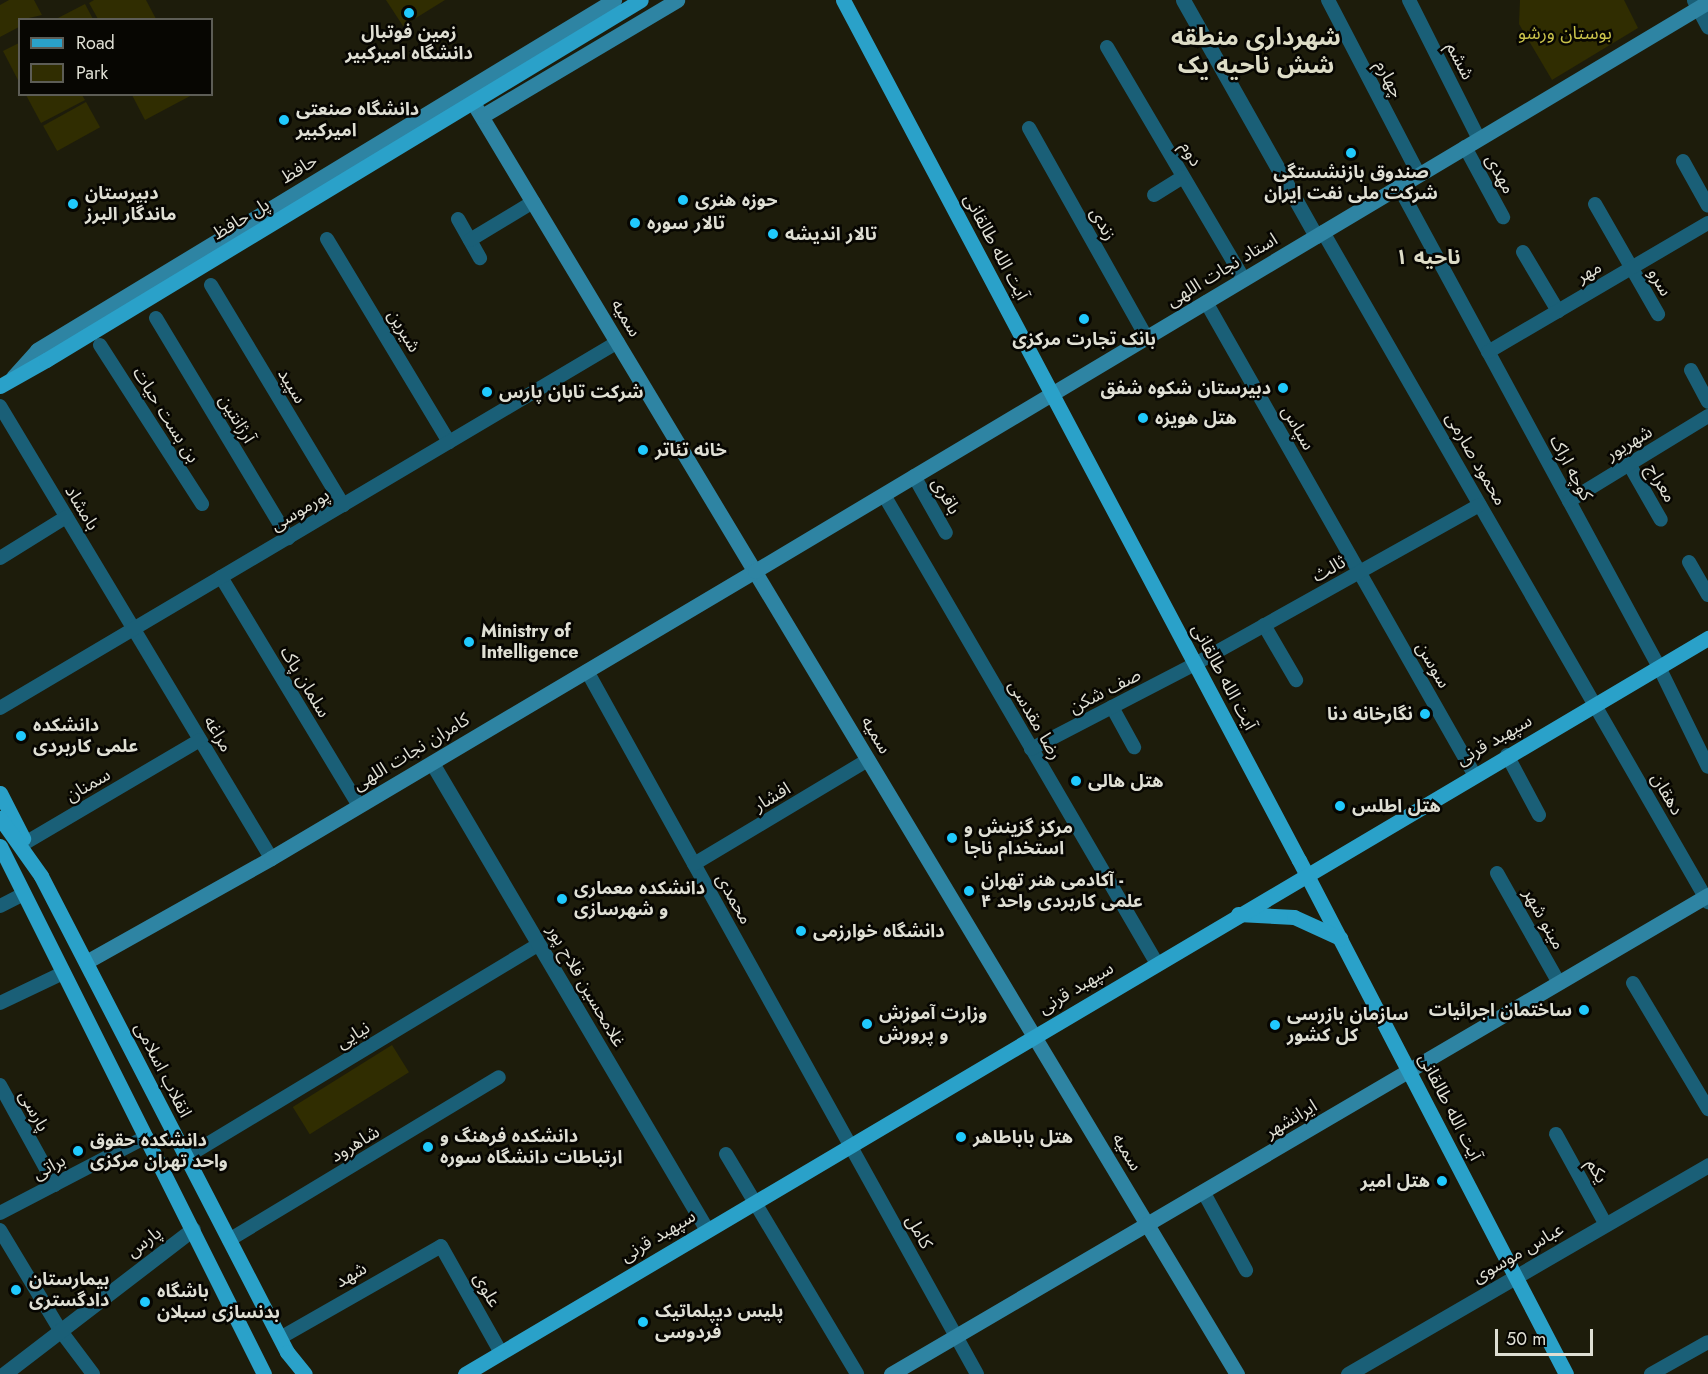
<!DOCTYPE html>
<meta charset="utf-8">
<style>
body{margin:0}
#map{position:relative;width:1708px;height:1374px;overflow:hidden;background:#1d1c0b;font-family:Jost,"Noto Sans Arabic",sans-serif}
div>[style]{position:absolute}
.green>*{inset:0;background:#302d01;transform-origin:0 0}
.minor>*{height:14px;margin:-7px;padding:0 7px;transform-origin:7px;border-radius:7px;background:#1a5f77}
.tertiary>*{height:15px;margin:-7.5px;padding:0 7.5px;transform-origin:7.5px;border-radius:7.5px;background:#1a5f77}
.secondary>*{height:15px;margin:-7.5px;padding:0 7.5px;transform-origin:7.5px;border-radius:7.5px;background:#2e84a3}
.primary>*{height:15px;margin:-7.5px;padding:0 7.5px;transform-origin:7.5px;border-radius:7.5px;background:#2aa1c9}
.primary-bridge>*{height:15px;margin:-7.5px;padding:0 7.5px;transform-origin:7.5px;border-radius:7.5px;background:#2aa1c9}
.dots>*{width:16px;height:16px;translate:-50% -50%;box-sizing:border-box;border:3px solid #070602;border-radius:50%}
span{translate:-50% -50%;white-space:nowrap;text-align:center;line-height:1.15;-webkit-text-stroke:5px #070602;paint-order:stroke}
.poi-label{font-size:18px;color:#dfdfd4;font-weight:700}
.left{translate:0 -50%;text-align:left}
.right{translate:-100% -50%;text-align:right}
.park-label{font-size:18px;color:#cbc44b}
.street-label{font-size:18px;color:#dfdfd4}
.quarter-label{font-size:21px;color:#dddcc6;font-weight:700}
.district-label{font-size:24px;color:#dddcc6;font-weight:700}
.legend{position:absolute;left:18px;top:18px;width:195px;height:78px;box-sizing:border-box;background:#070602;border:2px solid #5d5d56;margin:0;padding:8px 10px;list-style:none;font-size:18px;color:#dfdfd4}
.legend li{display:flex;align-items:center;gap:12px;height:30px}
.legend b{width:30px;border:2px solid #5d5d56}
.scale{position:absolute;left:1495px;top:1329px;width:98px;height:27px;box-sizing:border-box;border:3px solid #dfdfd4;border-top:0;padding-left:8px;font-size:18px;line-height:21px;white-space:nowrap;color:#dfdfd4;-webkit-text-stroke:4px #070602;paint-order:stroke}
</style>
<div id="map">
<div class="green">
<i style="clip-path:polygon(9px 0,34px 0,42px 15px,20px 20px,19px 27px,0 37px,0 5px)"></i>
<i style="clip-path:polygon(94px 0,146px 0,156px 19px,98px 19px,89px 3px)"></i>
<i style="clip-path:polygon(386px 0,445px 0,403px 26px)"></i>
<i style="clip-path:polygon(1520px 0,1624px 0,1638px 28px,1552px 80px,1519px 24px)"></i>
<i style="clip-path:polygon(85px 4px,93px 19px,56px 19px)"></i>
<i style="clip-path:polygon(19px 43px,19px 82px,3px 51px)"></i>
<i style="clip-path:polygon(26px 95px,82px 95px,85px 100px,41px 123px)"></i>
<i style="clip-path:polygon(132px 95px,192px 95px,145px 120px)"></i>
<i style="left:86px;top:102px;width:29px;height:49px;rotate:61deg"></i>
<i style="left:392px;top:1045px;width:32px;height:117px;rotate:58deg"></i>
</div>
<div class="minor">
<i style="left:1328px;top:0;width:197px;rotate:62.5deg"></i>
<i style="left:1409px;top:0;width:156px;rotate:63.3deg"></i>
<i style="left:1107px;top:47px;width:270px;rotate:59.5deg"></i>
<i style="left:1029px;top:128px;width:241px;rotate:60.7deg"></i>
<i style="left:1465px;top:147px;width:80px;rotate:61.5deg"></i>
<i style="left:1683px;top:161px;width:51px;rotate:60.9deg"></i>
<i style="left:1399px;top:187px;width:546px;rotate:61.56deg"></i>
<i style="left:1659px;top:667px;width:111px;rotate:63.9deg"></i>
<i style="left:1154px;top:195px;width:34px;rotate:-32deg"></i>
<i style="left:1595px;top:204px;width:127px;rotate:60.2deg"></i>
<i style="left:458px;top:219px;width:45px;rotate:60.6deg"></i>
<i style="left:1323px;top:232px;width:773px;rotate:60.12deg"></i>
<i style="left:327px;top:239px;width:237px;rotate:59deg"></i>
<i style="left:470px;top:240px;width:74px;rotate:-31.1deg"></i>
<i style="left:1523px;top:252px;width:69px;rotate:59.3deg"></i>
<i style="left:211px;top:285px;width:257px;rotate:59deg"></i>
<i style="left:1206px;top:302px;width:543px;rotate:60.41deg"></i>
<i style="left:156px;top:318px;width:257px;rotate:59deg"></i>
<i style="left:100px;top:345px;width:189px;rotate:57.3deg"></i>
<i style="left:1488px;top:352px;width:255px;rotate:-30.4deg"></i>
<i style="left:1691px;top:370px;width:36px;rotate:62deg"></i>
<i style="left:0;top:406px;width:527px;rotate:59.05deg"></i>
<i style="left:1629px;top:464px;width:64px;rotate:60.3deg"></i>
<i style="left:914px;top:476px;width:65px;rotate:60.7deg"></i>
<i style="left:884px;top:495px;width:540px;rotate:59.78deg"></i>
<i style="left:1569px;top:501px;width:163px;rotate:-31.4deg"></i>
<i style="left:0;top:558px;width:78px;rotate:-31.8deg"></i>
<i style="left:1689px;top:562px;width:38px;rotate:60deg"></i>
<i style="left:221px;top:577px;width:267px;rotate:58.9deg"></i>
<i style="left:1264px;top:625px;width:64px;rotate:59.8deg"></i>
<i style="left:587px;top:671px;width:804px;rotate:60.98deg"></i>
<i style="left:1112px;top:707px;width:46px;rotate:61.2deg"></i>
<i style="left:0;top:708px;width:718px;rotate:-30.64deg"></i>
<i style="left:1031px;top:749px;width:185px;rotate:-27.4deg"></i>
<i style="left:1195px;top:664px;width:326px;rotate:-29.2deg"></i>
<i style="left:1507px;top:755px;width:68px;rotate:61.9deg"></i>
<i style="left:25px;top:843px;width:203px;rotate:-30.5deg"></i>
<i style="left:694px;top:864px;width:203px;rotate:-30.9deg"></i>
<i style="left:1497px;top:873px;width:126px;rotate:60.6deg"></i>
<i style="left:0;top:906px;width:27px;rotate:-27deg"></i>
<i style="left:1633px;top:983px;width:147px;rotate:59.2deg"></i>
<i style="left:0;top:1003px;width:70px;rotate:-25.5deg"></i>
<i style="left:0;top:1085px;width:114px;rotate:61.2deg"></i>
<i style="left:1556px;top:1134px;width:104px;rotate:61.2deg"></i>
<i style="left:726px;top:1154px;width:256px;rotate:59.2deg"></i>
<i style="left:186px;top:1157px;width:412px;rotate:-31.1deg"></i>
<i style="left:1204px;top:1193px;width:88px;rotate:61.4deg"></i>
<i style="left:0;top:1213px;width:165px;rotate:-27.5deg"></i>
<i style="left:0;top:1230px;width:117px;rotate:59deg"></i>
<i style="left:60px;top:1330px;width:55px;rotate:53.1deg"></i>
<i style="left:229px;top:1240px;width:315px;rotate:-31.1deg"></i>
<i style="left:280px;top:1338px;width:185px;rotate:-29.7deg"></i>
<i style="left:441px;top:1246px;width:123px;rotate:60.7deg"></i>
<i style="left:1651px;top:1374px;width:65px;rotate:-29.3deg"></i>
</div>
<div class="tertiary">
<i style="left:1183px;top:0;width:271px;rotate:60.6deg"></i>
<i style="left:1694px;top:0;width:30px;rotate:62deg"></i>
<i style="left:432px;top:763px;width:542px;rotate:59.51deg"></i>
<i style="left:4px;top:1374px;width:238px;rotate:-37.5deg"></i>
<i style="left:1348px;top:1374px;width:416px;rotate:-30.1deg"></i>
</div>
<div class="secondary">
<i style="left:466px;top:91px;width:1497px;rotate:59deg"></i>
<i style="left:482px;top:116px;width:227px;rotate:-30.7deg"></i>
<i style="left:13px;top:377px;width:36px;rotate:-48deg"></i>
<i style="left:37px;top:350px;width:675px;rotate:-31.24deg"></i>
<i style="left:86px;top:962px;width:212px;rotate:-29.3deg"></i>
<i style="left:271px;top:858px;width:563px;rotate:-30.67deg"></i>
<i style="left:755px;top:571px;width:1110px;rotate:-30.84deg"></i>
<i style="left:891px;top:1374px;width:947px;rotate:-30.38deg"></i>
</div>
<div class="primary">
<i style="left:843px;top:0;width:973px;rotate:62.07deg"></i>
<i style="left:1299px;top:860px;width:579px;rotate:62.55deg"></i>
<i style="left:0;top:386px;width:53px;rotate:-29.5deg"></i>
<i style="left:0;top:793px;width:51px;rotate:62.9deg"></i>
<i style="left:0;top:818px;width:71px;rotate:54.7deg"></i>
<i style="left:41px;top:876px;width:536px;rotate:62.67deg"></i>
<i style="left:287px;top:1352px;width:28px;rotate:51deg"></i>
<i style="left:0;top:846px;width:590px;rotate:63.43deg"></i>
<i style="left:1238px;top:914px;width:56px;rotate:3.1deg"></i>
<i style="left:1294px;top:917px;width:51px;rotate:24.5deg"></i>
<i style="left:465px;top:1374px;width:1445px;rotate:-30.63deg"></i>
</div>
<div class="primary-bridge">
<i style="left:46px;top:360px;width:695px;rotate:-31.18deg"></i>
</div>
<div class="dots">
<i style="left:409px;top:13px;background:#20c9fd"></i>
<i style="left:284px;top:120px;background:#20c9fd"></i>
<i style="left:1351px;top:153px;background:#20c9fd"></i>
<i style="left:683px;top:200px;background:#20c9fd"></i>
<i style="left:73px;top:204px;background:#20c9fd"></i>
<i style="left:635px;top:223px;background:#20c9fd"></i>
<i style="left:773px;top:234px;background:#20c9fd"></i>
<i style="left:1084px;top:319px;background:#20c9fd"></i>
<i style="left:1283px;top:388px;background:#20c9fd"></i>
<i style="left:487px;top:392px;background:#20c9fd"></i>
<i style="left:1143px;top:418px;background:#20c9fd"></i>
<i style="left:643px;top:450px;background:#20c9fd"></i>
<i style="left:469px;top:642px;background:#20c9fd"></i>
<i style="left:1425px;top:714px;background:#20c9fd"></i>
<i style="left:21px;top:736px;background:#20c9fd"></i>
<i style="left:1076px;top:781px;background:#20c9fd"></i>
<i style="left:1340px;top:806px;background:#20c9fd"></i>
<i style="left:952px;top:838px;background:#20c9fd"></i>
<i style="left:969px;top:891px;background:#20c9fd"></i>
<i style="left:562px;top:899px;background:#20c9fd"></i>
<i style="left:801px;top:931px;background:#20c9fd"></i>
<i style="left:1584px;top:1010px;background:#20c9fd"></i>
<i style="left:867px;top:1024px;background:#20c9fd"></i>
<i style="left:1275px;top:1025px;background:#20c9fd"></i>
<i style="left:961px;top:1137px;background:#20c9fd"></i>
<i style="left:428px;top:1147px;background:#20c9fd"></i>
<i style="left:78px;top:1151px;background:#20c9fd"></i>
<i style="left:1442px;top:1181px;background:#20c9fd"></i>
<i style="left:16px;top:1290px;background:#20c9fd"></i>
<i style="left:145px;top:1302px;background:#20c9fd"></i>
<i style="left:643px;top:1322px;background:#20c9fd"></i>
</div>
<div class="poi-label">
<span style="left:409px;top:43px">زمین فوتبال<br>دانشگاه امیرکبیر</span>
<span class="left" style="left:296px;top:120px">دانشگاه صنعتی<br>امیرکبیر</span>
<span style="left:1351px;top:183px">صندوق بازنشستگی<br>شرکت ملی نفت ایران</span>
<span class="left" style="left:85px;top:204px">دبیرستان<br>ماندگار البرز</span>
<span class="left" style="left:695px;top:200px">حوزه هنری</span>
<span class="left" style="left:647px;top:223px">تالار سوره</span>
<span class="left" style="left:785px;top:234px">تالار اندیشه</span>
<span style="left:1084px;top:339px">بانک تجارت مرکزی</span>
<span class="right" style="left:1271px;top:388px">دبیرستان شکوه شفق</span>
<span class="left" style="left:499px;top:392px">شرکت تابان پارس</span>
<span class="left" style="left:1155px;top:418px">هتل هویزه</span>
<span class="left" style="left:655px;top:450px">خانه تئاتر</span>
<span class="left" style="left:481px;top:642px">Ministry of<br>Intelligence</span>
<span class="right" style="left:1413px;top:714px">نگارخانه دنا</span>
<span class="left" style="left:33px;top:736px">دانشکده<br>علمی کاربردی</span>
<span class="left" style="left:1088px;top:781px">هتل هالی</span>
<span class="left" style="left:1352px;top:806px">هتل اطلس</span>
<span class="left" style="left:964px;top:838px">مرکز گزینش و<br>استخدام ناجا</span>
<span class="left" style="left:981px;top:891px">آکادمی هنر تهران -<br>علمی کاربردی واحد ۴</span>
<span class="left" style="left:574px;top:899px">دانشکده معماری<br>و شهرسازی</span>
<span class="left" style="left:813px;top:931px">دانشگاه خوارزمی</span>
<span class="right" style="left:1572px;top:1010px">ساختمان اجرائیات</span>
<span class="left" style="left:879px;top:1024px">وزارت آموزش<br>و پرورش</span>
<span class="left" style="left:1287px;top:1025px">سازمان بازرسی<br>کل کشور</span>
<span class="left" style="left:440px;top:1147px">دانشکده فرهنگ و<br>ارتباطات دانشگاه سوره</span>
<span class="left" style="left:973px;top:1137px">هتل باباطاهر</span>
<span class="left" style="left:90px;top:1151px">دانشکده حقوق<br>واحد تهران مرکزی</span>
<span class="right" style="left:1430px;top:1181px">هتل امیر</span>
<span class="left" style="left:29px;top:1290px">بیمارستان<br>دادگستری</span>
<span class="left" style="left:157px;top:1302px">باشگاه<br>بدنسازی سبلان</span>
<span class="left" style="left:655px;top:1322px">پلیس دیپلماتیک<br>فردوسی</span>
</div>
<div class="park-label">
<span style="left:1565px;top:33px">بوستان ورشو</span>
</div>
<div class="street-label">
<span style="left:1460px;top:61px;rotate:63deg">ششم</span>
<span style="left:1389px;top:79px;rotate:62deg">چهارم</span>
<span style="left:1191px;top:154px;rotate:60deg">دوم</span>
<span style="left:299px;top:169px;rotate:-31deg">حافظ</span>
<span style="left:1500px;top:174px;rotate:62deg">مهدی</span>
<span style="left:241px;top:219px;rotate:-31deg">پل حافظ</span>
<span style="left:1103px;top:224px;rotate:61deg">زندی</span>
<span style="left:996px;top:247px;rotate:62deg">آیت الله طالقانی</span>
<span style="left:1222px;top:270px;rotate:-31deg">استاد نجات اللهی</span>
<span style="left:1589px;top:272px;rotate:-30deg">مهر</span>
<span style="left:1660px;top:282px;rotate:60deg">سرو</span>
<span style="left:626px;top:318px;rotate:59deg">سمیه</span>
<span style="left:404px;top:331px;rotate:59deg">شیرین</span>
<span style="left:292px;top:386px;rotate:59deg">سپید</span>
<span style="left:166px;top:415px;rotate:58deg">بن بست حیات</span>
<span style="left:237px;top:419px;rotate:59deg">آرژانتین</span>
<span style="left:1298px;top:428px;rotate:60deg">سپاس</span>
<span style="left:1629px;top:443px;rotate:-31deg">شهریور</span>
<span style="left:1476px;top:459px;rotate:60deg">محمود صارمی</span>
<span style="left:1571px;top:468px;rotate:62deg">کوچه اراک</span>
<span style="left:1661px;top:483px;rotate:60deg">معراج</span>
<span style="left:946px;top:496px;rotate:60deg">باقری</span>
<span style="left:82px;top:508px;rotate:59deg">بامشاد</span>
<span style="left:300px;top:510px;rotate:-31deg">پورموسی</span>
<span style="left:1329px;top:569px;rotate:-29deg">ثالث</span>
<span style="left:1433px;top:665px;rotate:60deg">سوسن</span>
<span style="left:1224px;top:677px;rotate:62deg">آیت الله طالقانی</span>
<span style="left:305px;top:682px;rotate:59deg">سلمان پاک</span>
<span style="left:1105px;top:691px;rotate:-27deg">صف شکن</span>
<span style="left:1035px;top:720px;rotate:60deg">رضا مقدسی</span>
<span style="left:218px;top:734px;rotate:59deg">مراغه</span>
<span style="left:876px;top:735px;rotate:59deg">سمیه</span>
<span style="left:1494px;top:740px;rotate:-30deg">سپهبد قرنی</span>
<span style="left:411px;top:752px;rotate:-31deg">کامران نجات اللهی</span>
<span style="left:88px;top:785px;rotate:-30deg">سمنان</span>
<span style="left:1667px;top:794px;rotate:60deg">دهقان</span>
<span style="left:772px;top:797px;rotate:-31deg">افشار</span>
<span style="left:734px;top:899px;rotate:61deg">محمدی</span>
<span style="left:1544px;top:919px;rotate:61deg">مینو شهر</span>
<span style="left:586px;top:986px;rotate:60deg">غلامحسین فلاح‌ پور</span>
<span style="left:1076px;top:988px;rotate:-31deg">سپهبد قرنی</span>
<span style="left:353px;top:1035px;rotate:-31deg">نیایی</span>
<span style="left:163px;top:1070px;rotate:63deg">انقلاب اسلامی</span>
<span style="left:1450px;top:1107px;rotate:63deg">آیت الله طالقانی</span>
<span style="left:34px;top:1111px;rotate:61deg">پارسی</span>
<span style="left:1291px;top:1119px;rotate:-31deg">ایرانشهر</span>
<span style="left:355px;top:1144px;rotate:-31deg">شاهرود</span>
<span style="left:1127px;top:1152px;rotate:59deg">سمیه</span>
<span style="left:49px;top:1167px;rotate:-28deg">براتی</span>
<span style="left:1597px;top:1171px;rotate:61deg">یکم</span>
<span style="left:919px;top:1232px;rotate:61deg">کامل</span>
<span style="left:658px;top:1236px;rotate:-31deg">سپهبد قرنی</span>
<span style="left:144px;top:1242px;rotate:-37deg">پارس</span>
<span style="left:1518px;top:1253px;rotate:-30deg">عباس موسوی</span>
<span style="left:351px;top:1275px;rotate:-30deg">شهد</span>
<span style="left:487px;top:1290px;rotate:61deg">علوی</span>
</div>
<div class="quarter-label">
<span style="left:1428px;top:257px">ناحیه ۱</span>
</div>
<div class="district-label">
<span style="left:1256px;top:51px">شهرداری منطقه<br>شش ناحیه یک</span>
</div>
<ul class="legend">
<li><b style="height:8px;background:#2aa1c9"></b>Road</li>
<li><b style="height:16px;background:#302d01"></b>Park</li>
</ul>
<div class="scale">50 m</div>
</div>
